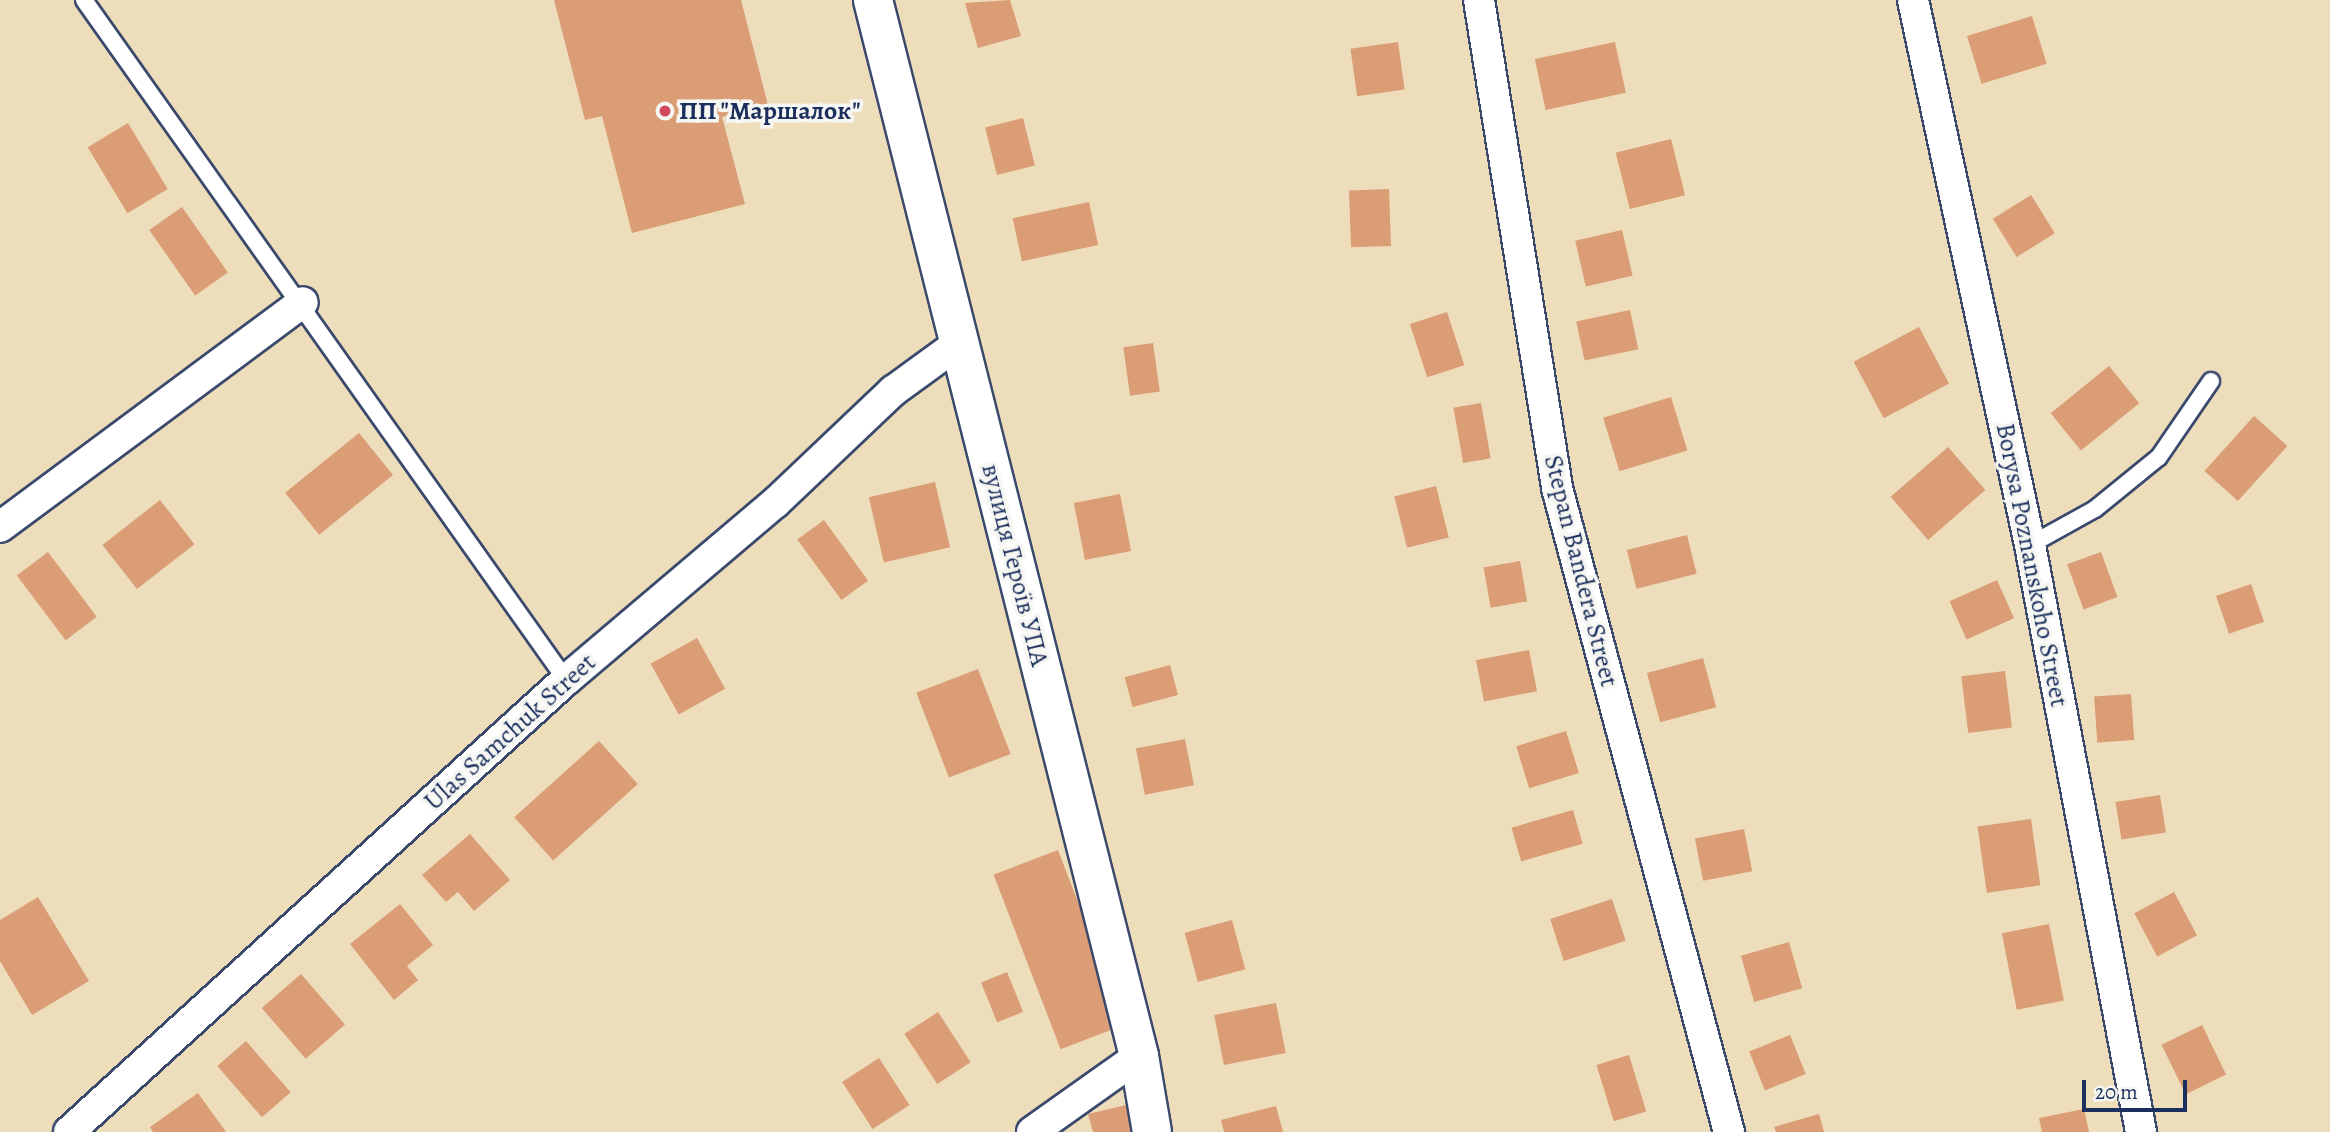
<!DOCTYPE html>
<meta charset="utf-8">
<style>
body{margin:0}
#map{position:relative;width:2330px;height:1132px;overflow:hidden;background:#edddbb;font-family:Alegreya,serif}
div>[style]{position:absolute}
.building>*{inset:0;background:#da9d76;transform-origin:0 0}
.roads{filter:drop-shadow(2px 0 #3a496c) drop-shadow(-2px 0 #3a496c) drop-shadow(0 2px #3a496c) drop-shadow(0 -2px #3a496c)}
.lane>*{height:16px;margin:-8px;padding:0 8px;transform-origin:8px;border-radius:8px;background:#fff}
.street>*{height:30px;margin:-15px;padding:0 15px;transform-origin:15px;border-radius:15px;background:#fff}
.secondary>*{height:38px;margin:-19px;padding:0 19px;transform-origin:19px;border-radius:19px;background:#fff}
.dots>*{width:19px;height:19px;translate:-50% -50%;box-sizing:border-box;border:4px solid #f6f6f2;border-radius:50%}
span{translate:-50% -50%;white-space:nowrap;text-align:center;line-height:1.15;-webkit-text-stroke:7px #f6f6f2;paint-order:stroke}
.poi-label{font-size:26px;color:#1b2f5e;font-weight:700}
.left{translate:0 -50%;text-align:left}
.street-label{font-size:26px;color:#1b2f5e}
.scale{position:absolute;left:2082px;top:1080px;width:105px;height:32px;box-sizing:border-box;border:4px solid #1b2f5e;border-top:0;padding-left:9px;font-size:21px;line-height:24px;white-space:nowrap;color:#1b2f5e;-webkit-text-stroke:5px #f6f6f2;paint-order:stroke}
</style>
<div id="map">
<div class="building">
<i style="clip-path:polygon(554px 0,741px 0,768px 105px,722px 117px,745px 204px,632px 233px,602px 116px,585px 120px)"></i>
<i style="clip-path:polygon(1010px 0,1021px 36px,978px 48px,965px 3px)"></i>
<i style="left:2032px;top:16px;width:50px;height:68px;rotate:73deg"></i>
<i style="left:1398px;top:42px;width:48px;height:48px;rotate:82deg"></i>
<i style="left:1615px;top:42px;width:52px;height:82px;rotate:78deg"></i>
<i style="left:1023px;top:118px;width:49px;height:39px;rotate:76deg"></i>
<i style="left:128px;top:123px;width:77px;height:47px;rotate:59deg"></i>
<i style="left:1671px;top:139px;width:58px;height:57px;rotate:76deg"></i>
<i style="left:1389px;top:189px;width:57px;height:40px;rotate:88deg"></i>
<i style="left:2031px;top:195px;width:45px;height:45px;rotate:58deg"></i>
<i style="left:1089px;top:202px;width:44px;height:78px;rotate:78deg"></i>
<i style="left:182px;top:207px;width:80px;height:40px;rotate:55deg"></i>
<i style="left:1622px;top:230px;width:47px;height:48px;rotate:77deg"></i>
<i style="left:1630px;top:310px;width:40px;height:55px;rotate:78deg"></i>
<i style="left:1447px;top:312px;width:56px;height:39px;rotate:72deg"></i>
<i style="left:1919px;top:327px;width:64px;height:74px;rotate:62deg"></i>
<i style="left:1153px;top:343px;width:49px;height:30px;rotate:82deg"></i>
<i style="left:2109px;top:366px;width:48px;height:75px;rotate:51deg"></i>
<i style="left:1671px;top:397px;width:56px;height:71px;rotate:73deg"></i>
<i style="left:1481px;top:403px;width:56px;height:28px;rotate:80deg"></i>
<i style="left:2254px;top:416px;width:45px;height:74px;rotate:42deg"></i>
<i style="left:359px;top:433px;width:54px;height:95px;rotate:51deg"></i>
<i style="left:1948px;top:447px;width:57px;height:76px;rotate:49deg"></i>
<i style="left:935px;top:482px;width:67px;height:68px;rotate:77deg"></i>
<i style="left:1436px;top:486px;width:53px;height:43px;rotate:76deg"></i>
<i style="left:1120px;top:494px;width:58px;height:47px;rotate:79deg"></i>
<i style="left:160px;top:500px;width:56px;height:73px;rotate:52deg"></i>
<i style="left:824px;top:520px;width:75px;height:33px;rotate:54deg"></i>
<i style="left:1687px;top:535px;width:40px;height:62px;rotate:76deg"></i>
<i style="left:48px;top:552px;width:81px;height:39px;rotate:53deg"></i>
<i style="left:2101px;top:552px;width:48px;height:36px;rotate:70deg"></i>
<i style="left:1520px;top:561px;width:41px;height:37px;rotate:80deg"></i>
<i style="left:1997px;top:580px;width:42px;height:52px;rotate:66deg"></i>
<i style="left:2251px;top:584px;width:40px;height:37px;rotate:71deg"></i>
<i style="left:697px;top:638px;width:58px;height:53px;rotate:61deg"></i>
<i style="left:1529px;top:650px;width:42px;height:54px;rotate:79deg"></i>
<i style="left:1703px;top:658px;width:51px;height:58px;rotate:75deg"></i>
<i style="left:1170px;top:665px;width:31px;height:47px;rotate:75deg"></i>
<i style="left:978px;top:669px;width:91px;height:66px;rotate:69deg"></i>
<i style="left:2005px;top:671px;width:57px;height:44px;rotate:83deg"></i>
<i style="left:2131px;top:694px;width:46px;height:37px;rotate:86deg"></i>
<i style="left:1566px;top:731px;width:44px;height:52px;rotate:73deg"></i>
<i style="left:1185px;top:739px;width:47px;height:50px;rotate:79deg"></i>
<i style="left:599px;top:741px;width:58px;height:114px;rotate:48deg"></i>
<i style="left:2160px;top:795px;width:38px;height:45px;rotate:81deg"></i>
<i style="left:1573px;top:810px;width:35px;height:64px;rotate:74deg"></i>
<i style="left:2031px;top:819px;width:67px;height:54px;rotate:82deg"></i>
<i style="left:1744px;top:829px;width:43px;height:50px;rotate:79deg"></i>
<i style="clip-path:polygon(470px 834px,510px 880px,474px 911px,458px 892px,446px 902px,422px 875px)"></i>
<i style="left:1058px;top:850px;width:187px;height:69px;rotate:69deg"></i>
<i style="left:2174px;top:892px;width:49px;height:45px;rotate:62deg"></i>
<i style="clip-path:polygon(38px 897px,89px 981px,32px 1015px,0 961px,0 920px)"></i>
<i style="left:1612px;top:899px;width:44px;height:65px;rotate:72deg"></i>
<i style="clip-path:polygon(400px 904px,433px 945px,407px 966px,418px 980px,394px 1000px,350px 944px)"></i>
<i style="left:1232px;top:920px;width:51px;height:49px;rotate:75deg"></i>
<i style="left:2049px;top:924px;width:78px;height:48px;rotate:79deg"></i>
<i style="left:1789px;top:942px;width:48px;height:50px;rotate:74deg"></i>
<i style="left:1007px;top:972px;width:43px;height:28px;rotate:68deg"></i>
<i style="left:301px;top:974px;width:67px;height:52px;rotate:49deg"></i>
<i style="left:1276px;top:1003px;width:51px;height:63px;rotate:79deg"></i>
<i style="left:938px;top:1012px;width:60px;height:40px;rotate:57deg"></i>
<i style="left:2202px;top:1025px;width:55px;height:45px;rotate:64deg"></i>
<i style="left:1790px;top:1035px;width:42px;height:44px;rotate:68deg"></i>
<i style="left:246px;top:1041px;width:68px;height:38px;rotate:49deg"></i>
<i style="left:1629px;top:1055px;width:59px;height:34px;rotate:73deg"></i>
<i style="left:879px;top:1058px;width:56px;height:44px;rotate:57deg"></i>
<i style="clip-path:polygon(198px 1093px,226px 1132px,153px 1132px,150px 1127px)"></i>
<i style="clip-path:polygon(1126px 1105px,1133px 1132px,1093px 1132px,1088px 1114px)"></i>
<i style="clip-path:polygon(1276px 1106px,1283px 1132px,1224px 1132px,1221px 1120px)"></i>
<i style="clip-path:polygon(2084px 1109px,2089px 1132px,2042px 1132px,2039px 1118px)"></i>
<i style="clip-path:polygon(1819px 1114px,1824px 1132px,1776px 1132px,1774px 1127px)"></i>
</div>
<div class="roads">
<div class="lane">
<i style="left:84px;top:0;width:834px;rotate:54.67deg"></i>
<i style="left:2030px;top:545px;width:74px;rotate:-29deg"></i>
<i style="left:2095px;top:509px;width:82px;rotate:-39.1deg"></i>
<i style="left:2159px;top:457px;width:92px;rotate:-55.6deg"></i>
</div>
<div class="street">
<i style="left:1479px;top:0;width:494px;rotate:80.9deg"></i>
<i style="left:1557px;top:488px;width:667px;rotate:75.05deg"></i>
<i style="left:1913px;top:0;width:557px;rotate:77.88deg"></i>
<i style="left:2030px;top:545px;width:597px;rotate:79.29deg"></i>
<i style="left:0;top:527px;width:377px;rotate:-36.6deg"></i>
<i style="left:69px;top:1132px;width:672px;rotate:-42.29deg"></i>
<i style="left:566px;top:680px;width:274px;rotate:-40.3deg"></i>
<i style="left:775px;top:503px;width:163px;rotate:-43.5deg"></i>
<i style="left:893px;top:391px;width:82px;rotate:-36deg"></i>
<i style="left:1032px;top:1132px;width:131px;rotate:-35.4deg"></i>
</div>
<div class="secondary">
<i style="left:873px;top:0;width:1089px;rotate:75.86deg"></i>
<i style="left:1139px;top:1056px;width:77px;rotate:80.3deg"></i>
</div>
</div>
<div class="dots">
<i style="left:665px;top:111px;background:#d1495b"></i>
</div>
<div class="poi-label">
<span class="left" style="left:679px;top:111px">ПП "Маршалок"</span>
</div>
<div class="street-label">
<span style="left:1015px;top:565px;rotate:76deg">вулиця Героїв УПА</span>
<span style="left:2032px;top:565px;rotate:79deg">Borysa Poznanskoho Street</span>
<span style="left:1581px;top:571px;rotate:76deg">Stepan Bandera Street</span>
<span style="left:510px;top:732px;rotate:-42deg">Ulas Samchuk Street</span>
</div>
<div class="scale">20 m</div>
</div>
